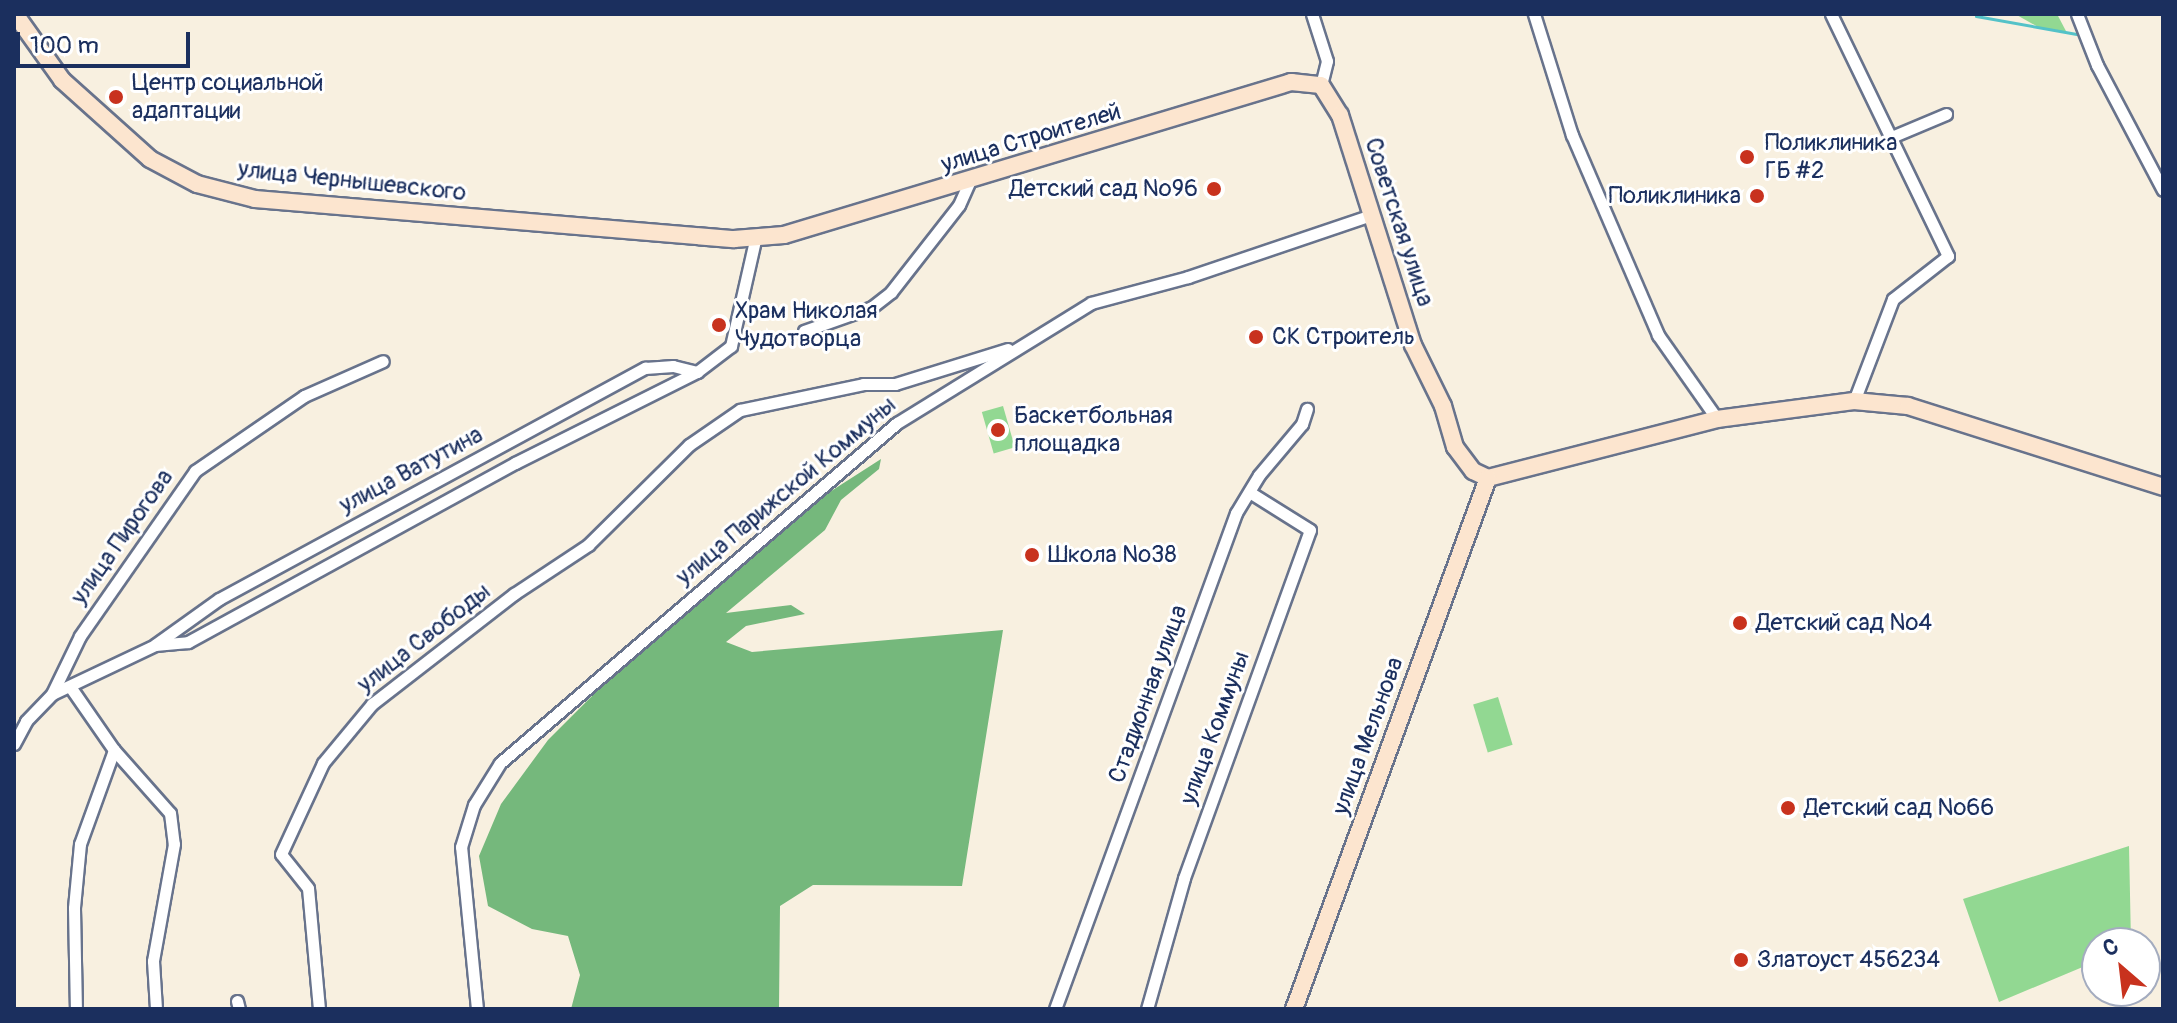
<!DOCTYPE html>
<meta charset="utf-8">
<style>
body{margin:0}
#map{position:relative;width:2177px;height:1023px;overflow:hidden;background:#f8f0e0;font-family:Pangolin,sans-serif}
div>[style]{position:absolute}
.green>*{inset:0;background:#92d892;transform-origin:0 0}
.forest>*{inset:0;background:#75b87c}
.stream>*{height:3px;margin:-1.5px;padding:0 1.5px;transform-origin:1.5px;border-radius:1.5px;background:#54c2c8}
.roads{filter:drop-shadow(2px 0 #68738c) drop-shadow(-2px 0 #68738c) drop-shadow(0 2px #68738c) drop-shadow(0 -2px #68738c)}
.minor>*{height:11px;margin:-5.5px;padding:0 5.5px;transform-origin:5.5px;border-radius:5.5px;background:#fff}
.secondary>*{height:16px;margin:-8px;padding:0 8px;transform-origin:8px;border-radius:8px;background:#fce5cf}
.dots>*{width:22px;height:22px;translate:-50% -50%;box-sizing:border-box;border:4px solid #fff;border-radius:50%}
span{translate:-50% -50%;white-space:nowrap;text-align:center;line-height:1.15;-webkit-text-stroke:6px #fff;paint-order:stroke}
.poi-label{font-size:24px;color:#1b2f5e}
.left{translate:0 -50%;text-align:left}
.right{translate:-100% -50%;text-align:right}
.street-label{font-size:24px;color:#1b2f5e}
.frame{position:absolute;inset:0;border:16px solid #1b2f5e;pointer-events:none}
.north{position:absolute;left:2081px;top:927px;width:80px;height:80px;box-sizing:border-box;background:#fff;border:2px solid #a4acbf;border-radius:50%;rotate:332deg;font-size:22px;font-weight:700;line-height:32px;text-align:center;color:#1b2f5e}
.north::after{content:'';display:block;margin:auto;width:28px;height:36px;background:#c8321e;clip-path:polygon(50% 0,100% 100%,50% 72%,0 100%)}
.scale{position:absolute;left:16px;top:32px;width:174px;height:36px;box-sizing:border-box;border:4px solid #1b2f5e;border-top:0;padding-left:10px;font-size:24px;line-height:28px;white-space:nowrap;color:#1b2f5e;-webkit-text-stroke:6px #fff;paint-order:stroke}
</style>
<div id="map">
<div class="green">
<i style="clip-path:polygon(2015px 14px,2057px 14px,2067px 33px,2040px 28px)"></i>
<i style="left:1003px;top:406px;width:43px;height:22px;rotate:74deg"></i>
<i style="left:1498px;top:697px;width:50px;height:26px;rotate:73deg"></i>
<i style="clip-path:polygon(2129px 846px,2131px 943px,2097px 943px,2097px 961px,1999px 1002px,1963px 899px)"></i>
</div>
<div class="forest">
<i style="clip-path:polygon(881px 459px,879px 469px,841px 500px,825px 530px,726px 613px,791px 605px,805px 614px,746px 626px,726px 642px,752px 652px,1003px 630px,962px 886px,813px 885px,780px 906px,779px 1009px,571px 1009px,580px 975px,568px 936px,532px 929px,488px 906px,479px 856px,501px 804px,548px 740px,613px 675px,825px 495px)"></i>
</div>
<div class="stream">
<i style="left:1976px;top:16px;width:102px;rotate:10.2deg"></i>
</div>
<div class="roads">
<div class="minor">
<i style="left:1312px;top:14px;width:49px;rotate:72.3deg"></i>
<i style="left:1327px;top:61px;width:25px;rotate:104deg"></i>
<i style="left:1534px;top:14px;width:127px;rotate:72.6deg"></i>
<i style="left:1572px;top:135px;width:218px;rotate:66.7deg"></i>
<i style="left:1658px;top:335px;width:103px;rotate:54.9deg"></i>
<i style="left:1831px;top:14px;width:269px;rotate:64.2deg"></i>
<i style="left:1948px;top:256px;width:70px;rotate:142deg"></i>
<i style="left:1893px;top:299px;width:109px;rotate:110.9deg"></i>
<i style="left:2077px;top:14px;width:55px;rotate:68.6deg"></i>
<i style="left:2097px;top:65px;width:141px;rotate:62.2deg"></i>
<i style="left:1889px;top:138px;width:62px;rotate:-22.8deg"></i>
<i style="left:804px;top:331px;width:72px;rotate:-19.4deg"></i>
<i style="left:872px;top:307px;width:24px;rotate:-38deg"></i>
<i style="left:891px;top:292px;width:110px;rotate:-52deg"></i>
<i style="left:959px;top:205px;width:24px;rotate:-66deg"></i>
<i style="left:156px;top:644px;width:77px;rotate:-35.5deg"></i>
<i style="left:219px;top:599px;width:485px;rotate:-28.5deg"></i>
<i style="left:645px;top:368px;width:28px;rotate:-4deg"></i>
<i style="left:673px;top:366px;width:25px;rotate:14deg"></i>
<i style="left:71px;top:688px;width:75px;rotate:55.3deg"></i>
<i style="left:114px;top:750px;width:100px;rotate:109.9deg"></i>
<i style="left:80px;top:844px;width:64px;rotate:95.4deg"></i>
<i style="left:74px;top:908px;width:101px;rotate:88.9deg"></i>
<i style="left:52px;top:694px;width:64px;rotate:-64.2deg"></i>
<i style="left:80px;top:636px;width:201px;rotate:-55.1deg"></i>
<i style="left:195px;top:471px;width:132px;rotate:-34.5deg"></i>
<i style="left:304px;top:396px;width:86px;rotate:-23.9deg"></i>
<i style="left:14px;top:744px;width:26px;rotate:-62deg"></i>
<i style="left:26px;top:721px;width:37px;rotate:-46deg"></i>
<i style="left:52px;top:694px;width:114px;rotate:-25.4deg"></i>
<i style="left:155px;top:645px;width:33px;rotate:-5deg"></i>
<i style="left:188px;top:642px;width:373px;rotate:-28.7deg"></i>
<i style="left:515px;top:463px;width:203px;rotate:-26.6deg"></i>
<i style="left:697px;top:372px;width:43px;rotate:-37.4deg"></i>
<i style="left:731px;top:346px;width:109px;rotate:-77.2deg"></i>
<i style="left:114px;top:750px;width:84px;rotate:48.4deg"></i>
<i style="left:170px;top:813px;width:31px;rotate:83deg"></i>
<i style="left:174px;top:844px;width:119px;rotate:100.2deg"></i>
<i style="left:153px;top:961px;width:48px;rotate:86.4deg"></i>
<i style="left:237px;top:1001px;width:8px;rotate:76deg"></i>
<i style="left:319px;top:1009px;width:121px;rotate:-95.2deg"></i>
<i style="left:308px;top:888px;width:43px;rotate:-128.5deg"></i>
<i style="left:281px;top:854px;width:100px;rotate:-65.2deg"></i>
<i style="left:323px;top:763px;width:77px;rotate:-50.3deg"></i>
<i style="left:372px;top:704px;width:180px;rotate:-37.8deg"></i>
<i style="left:514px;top:594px;width:89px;rotate:-33.5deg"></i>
<i style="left:588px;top:545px;width:142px;rotate:-44.7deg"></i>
<i style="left:689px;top:445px;width:62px;rotate:-34.5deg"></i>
<i style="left:740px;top:410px;width:126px;rotate:-11.9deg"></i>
<i style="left:863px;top:384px;width:32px"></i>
<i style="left:895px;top:384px;width:118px;rotate:-17.2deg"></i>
<i style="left:477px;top:1009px;width:163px;rotate:-95.6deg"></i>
<i style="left:461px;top:847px;width:44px;rotate:-72.8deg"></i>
<i style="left:474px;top:805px;width:49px;rotate:-58.2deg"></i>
<i style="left:500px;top:763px;width:523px;rotate:-40.58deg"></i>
<i style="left:897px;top:423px;width:228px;rotate:-31.7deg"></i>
<i style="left:1091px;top:303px;width:100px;rotate:-15deg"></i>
<i style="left:1188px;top:277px;width:193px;rotate:-18.7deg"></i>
<i style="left:1055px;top:1009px;width:528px;rotate:-69.95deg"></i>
<i style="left:1236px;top:513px;width:44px;rotate:-58.8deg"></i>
<i style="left:1259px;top:475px;width:67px;rotate:-49.9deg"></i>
<i style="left:1302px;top:424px;width:16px;rotate:-72deg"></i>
<i style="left:1147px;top:1009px;width:136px;rotate:-74.2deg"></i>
<i style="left:1184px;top:878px;width:370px;rotate:-70.1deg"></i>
<i style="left:1310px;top:530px;width:70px;rotate:-147.9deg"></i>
</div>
<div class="secondary">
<i style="left:15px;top:14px;width:81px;rotate:54.5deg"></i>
<i style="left:62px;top:80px;width:118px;rotate:41.9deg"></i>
<i style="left:150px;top:159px;width:53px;rotate:28deg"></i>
<i style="left:197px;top:184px;width:60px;rotate:14.5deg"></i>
<i style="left:255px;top:199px;width:481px;rotate:4.8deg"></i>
<i style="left:734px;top:239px;width:50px;rotate:-4.6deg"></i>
<i style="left:784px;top:235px;width:530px;rotate:-16.79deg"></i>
<i style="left:1291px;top:82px;width:30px;rotate:6deg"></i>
<i style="left:1321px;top:85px;width:36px;rotate:58deg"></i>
<i style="left:1340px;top:115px;width:241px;rotate:72.4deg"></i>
<i style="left:1413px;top:345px;width:68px;rotate:63.8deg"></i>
<i style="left:1443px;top:406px;width:43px;rotate:73.7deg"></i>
<i style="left:1455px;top:447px;width:30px;rotate:53deg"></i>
<i style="left:1473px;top:471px;width:17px;rotate:25deg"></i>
<i style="left:1488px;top:478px;width:236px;rotate:-14.4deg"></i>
<i style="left:1717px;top:419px;width:138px;rotate:-7.5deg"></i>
<i style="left:1854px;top:401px;width:54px;rotate:5.3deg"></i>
<i style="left:1908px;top:406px;width:268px;rotate:17.6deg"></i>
<i style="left:1294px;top:1009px;width:565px;rotate:-69.93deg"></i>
</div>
</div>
<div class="dots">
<i style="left:116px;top:97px;background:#c8321e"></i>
<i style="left:1747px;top:157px;background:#c8321e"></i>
<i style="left:1214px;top:189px;background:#c8321e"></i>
<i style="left:1757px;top:196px;background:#c8321e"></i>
<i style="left:719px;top:325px;background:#c8321e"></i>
<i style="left:1256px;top:337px;background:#c8321e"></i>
<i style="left:998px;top:430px;background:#c8321e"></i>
<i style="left:1032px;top:555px;background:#c8321e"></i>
<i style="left:1740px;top:623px;background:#c8321e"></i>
<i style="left:1788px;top:808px;background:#c8321e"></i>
<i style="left:1741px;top:960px;background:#c8321e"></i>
</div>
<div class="poi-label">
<span class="left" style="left:132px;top:97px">Центр социальной<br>адаптации</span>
<span class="left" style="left:1765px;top:157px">Поликлиника<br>ГБ #2</span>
<span class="right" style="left:1198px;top:189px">Детский сад №96</span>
<span class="right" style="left:1741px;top:196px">Поликлиника</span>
<span class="left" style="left:735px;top:325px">Храм Николая<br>Чудотворца</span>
<span class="left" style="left:1272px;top:337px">СК Строитель</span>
<span class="left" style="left:1014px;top:430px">Баскетбольная<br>площадка</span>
<span class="left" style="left:1048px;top:555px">Школа №38</span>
<span class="left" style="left:1756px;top:623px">Детский сад №4</span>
<span class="left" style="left:1804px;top:808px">Детский сад №66</span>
<span class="left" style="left:1757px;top:960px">Златоуст 456234</span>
</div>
<div class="street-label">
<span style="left:1031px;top:138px;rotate:-17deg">улица Строителей</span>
<span style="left:352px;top:181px;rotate:6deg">улица Чернышевского</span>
<span style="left:1399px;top:222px;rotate:72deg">Советская улица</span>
<span style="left:411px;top:470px;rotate:-28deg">улица Ватутина</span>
<span style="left:786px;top:491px;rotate:-40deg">улица Парижской Коммуны</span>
<span style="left:122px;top:537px;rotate:-55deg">улица Пирогова</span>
<span style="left:424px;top:638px;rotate:-38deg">улица Свободы</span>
<span style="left:1148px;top:694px;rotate:-70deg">Стадионная улица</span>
<span style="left:1215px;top:728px;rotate:-70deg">улица Коммуны</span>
<span style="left:1368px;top:736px;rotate:-70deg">улица Мельнова</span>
</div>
<div class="frame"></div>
<div class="north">С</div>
<div class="scale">100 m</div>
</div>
